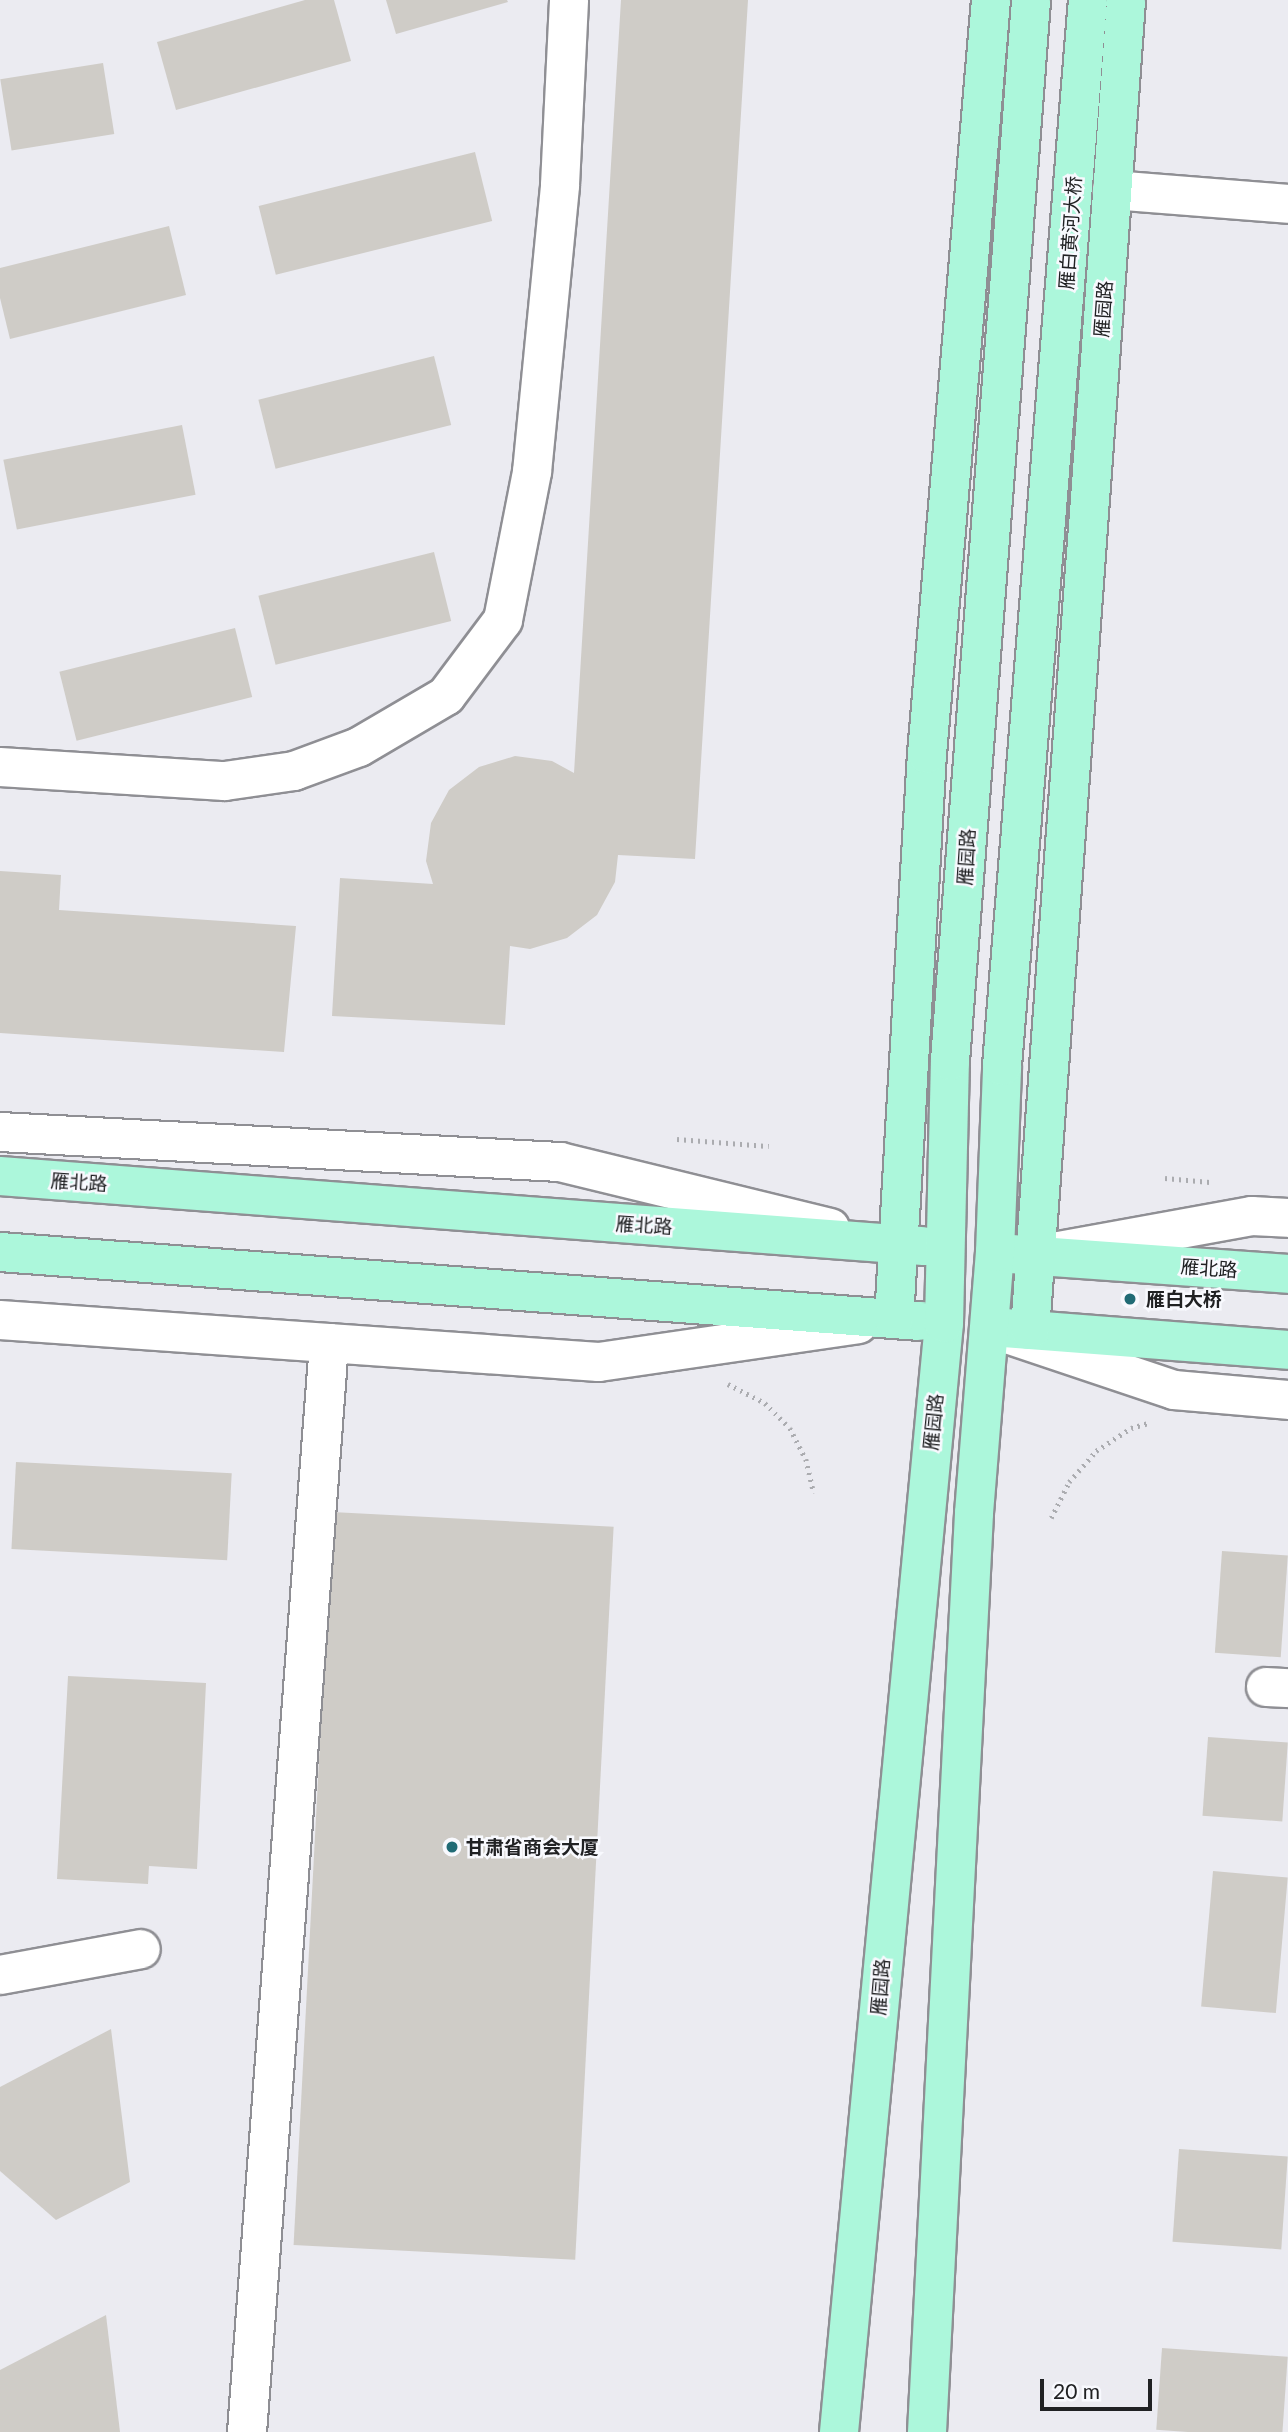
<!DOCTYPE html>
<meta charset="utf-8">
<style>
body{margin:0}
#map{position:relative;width:1288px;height:2432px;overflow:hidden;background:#ebebf1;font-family:Lato,"Noto Sans SC",sans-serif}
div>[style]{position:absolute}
.building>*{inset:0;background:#cfccc7;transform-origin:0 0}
.path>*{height:4.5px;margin-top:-2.25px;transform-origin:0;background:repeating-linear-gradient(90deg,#abacb0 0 2px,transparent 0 7px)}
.roads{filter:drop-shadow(2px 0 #8f8f94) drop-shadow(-2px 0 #8f8f94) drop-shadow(0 2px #8f8f94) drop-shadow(0 -2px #8f8f94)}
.minor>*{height:38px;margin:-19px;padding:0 19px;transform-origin:19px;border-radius:19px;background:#fff}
.major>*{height:38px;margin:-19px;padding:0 19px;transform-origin:19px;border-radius:19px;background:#acf7db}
.dots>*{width:19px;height:19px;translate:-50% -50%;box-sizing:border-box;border:4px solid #f8f9fe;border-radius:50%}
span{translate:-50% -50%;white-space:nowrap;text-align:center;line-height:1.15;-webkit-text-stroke:5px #f8f9fe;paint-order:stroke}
.street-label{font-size:19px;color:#202123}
.poi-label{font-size:19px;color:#202123;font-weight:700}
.left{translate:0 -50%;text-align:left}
.scale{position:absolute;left:1040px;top:2379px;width:112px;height:32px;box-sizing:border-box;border:4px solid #202123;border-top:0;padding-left:9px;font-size:21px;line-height:24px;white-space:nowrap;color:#202123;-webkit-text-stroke:5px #f8f9fe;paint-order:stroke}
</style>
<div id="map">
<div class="building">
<i style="clip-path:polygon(305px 0,334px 0,351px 61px,176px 110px,157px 42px)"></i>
<i style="clip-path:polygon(386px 0,507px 0,508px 2px,396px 34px)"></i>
<i style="clip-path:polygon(621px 0,748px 0,695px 859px,618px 855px,615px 882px,597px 915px,567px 938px,530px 949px,510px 946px,505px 1025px,332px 1016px,340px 878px,433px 884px,426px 861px,431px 823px,449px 790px,479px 767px,515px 756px,552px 761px,574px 773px)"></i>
<i style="left:103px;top:63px;width:72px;height:104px;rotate:81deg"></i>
<i style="left:475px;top:152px;width:71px;height:223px;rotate:76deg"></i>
<i style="clip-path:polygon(169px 226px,186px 295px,10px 339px,0 298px,0 268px)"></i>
<i style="left:434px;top:356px;width:71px;height:181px;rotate:76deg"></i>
<i style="left:182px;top:425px;width:71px;height:182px;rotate:79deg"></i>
<i style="left:434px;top:552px;width:71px;height:181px;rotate:76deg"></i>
<i style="left:235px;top:628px;width:71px;height:181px;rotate:76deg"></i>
<i style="clip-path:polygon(0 871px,61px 875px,59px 910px,296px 926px,284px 1052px,0 1033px)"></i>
<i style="left:16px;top:1462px;width:216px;height:87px;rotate:3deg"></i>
<i style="left:332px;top:1512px;width:282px;height:734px;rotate:3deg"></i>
<i style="left:1222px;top:1551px;width:66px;height:102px;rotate:4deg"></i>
<i style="clip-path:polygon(68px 1676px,206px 1683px,197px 1869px,149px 1866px,148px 1884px,57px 1879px)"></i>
<i style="left:1208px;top:1737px;width:80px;height:79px;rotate:4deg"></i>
<i style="left:1213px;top:1871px;width:75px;height:136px;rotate:5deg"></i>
<i style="clip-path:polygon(111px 2029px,130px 2182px,56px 2220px,0 2171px,0 2087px)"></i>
<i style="left:1179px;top:2149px;width:109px;height:93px;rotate:4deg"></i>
<i style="clip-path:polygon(106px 2315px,120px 2432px,0 2432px,0 2370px)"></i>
<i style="left:1162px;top:2348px;width:126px;height:82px;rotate:4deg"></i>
</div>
<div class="path">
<i style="left:677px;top:1139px;width:92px;rotate:4.4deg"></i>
<i style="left:1165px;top:1178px;width:45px;rotate:5.1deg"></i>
<i style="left:728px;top:1384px;width:42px;rotate:27.2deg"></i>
<i style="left:765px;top:1403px;width:35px;rotate:45deg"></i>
<i style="left:790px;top:1428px;width:35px;rotate:63deg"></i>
<i style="left:806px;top:1459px;width:35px;rotate:77deg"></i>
<i style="left:1051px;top:1518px;width:40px;rotate:-63.4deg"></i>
<i style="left:1069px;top:1482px;width:41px;rotate:-48.9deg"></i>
<i style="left:1096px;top:1451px;width:42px;rotate:-33.3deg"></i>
<i style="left:1131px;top:1428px;width:19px;rotate:-16deg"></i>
</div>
<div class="roads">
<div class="minor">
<i style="left:1112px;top:190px;width:177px;rotate:4.5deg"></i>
<i style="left:0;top:767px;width:225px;rotate:3.6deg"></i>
<i style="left:225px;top:781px;width:70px;rotate:-8.2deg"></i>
<i style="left:294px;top:771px;width:69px;rotate:-20.3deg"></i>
<i style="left:359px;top:747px;width:101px;rotate:-30.4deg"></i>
<i style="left:446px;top:696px;width:95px;rotate:-53.1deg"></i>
<i style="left:503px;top:620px;width:151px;rotate:-78.9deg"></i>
<i style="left:532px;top:472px;width:288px;rotate:-84.4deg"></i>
<i style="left:560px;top:185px;width:185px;rotate:-87.2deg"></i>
<i style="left:0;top:1132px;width:561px;rotate:3.07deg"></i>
<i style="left:560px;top:1162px;width:278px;rotate:13.7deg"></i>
<i style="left:1059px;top:1251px;width:196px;rotate:-10.3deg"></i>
<i style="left:1252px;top:1216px;width:36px;rotate:3deg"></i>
<i style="left:0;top:1320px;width:600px;rotate:4.01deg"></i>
<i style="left:599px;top:1362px;width:262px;rotate:-8.3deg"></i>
<i style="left:1010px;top:1335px;width:173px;rotate:18.5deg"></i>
<i style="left:1174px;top:1390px;width:114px;rotate:5deg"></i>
<i style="left:1266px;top:1687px;width:22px;rotate:3deg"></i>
<i style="left:0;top:1975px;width:143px;rotate:-10.4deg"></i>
<i style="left:247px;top:2432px;width:1092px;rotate:-85.69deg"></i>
</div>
<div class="major">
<i style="left:0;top:1176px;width:926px;rotate:4.34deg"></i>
<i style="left:0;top:1252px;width:922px;rotate:4.29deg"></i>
<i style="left:1011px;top:1254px;width:278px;rotate:4.1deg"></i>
<i style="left:894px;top:1319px;width:566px;rotate:-86.66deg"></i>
<i style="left:927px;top:754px;width:757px;rotate:-85.15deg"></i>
<i style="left:1004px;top:1328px;width:285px;rotate:4.4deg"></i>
<i style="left:1030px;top:1330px;width:1333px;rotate:-85.87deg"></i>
<i style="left:839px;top:2432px;width:1114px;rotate:-84.59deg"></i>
<i style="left:944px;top:1323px;width:262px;rotate:-88.7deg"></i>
<i style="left:950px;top:1061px;width:1064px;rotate:-85.63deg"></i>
<i style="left:927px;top:2432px;width:920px;rotate:-87.07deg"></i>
<i style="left:974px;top:1513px;width:262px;rotate:-85.4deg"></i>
<i style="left:995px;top:1252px;width:186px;rotate:-87.8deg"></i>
<i style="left:1002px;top:1066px;width:1069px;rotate:-85.39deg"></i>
</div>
</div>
<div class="dots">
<i style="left:1130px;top:1299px;background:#216b75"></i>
<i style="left:452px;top:1847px;background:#216b75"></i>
</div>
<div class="street-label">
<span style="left:1070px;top:233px;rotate:-86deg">雁白黄河大桥</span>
<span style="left:1103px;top:309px;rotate:-86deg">雁园路</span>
<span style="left:966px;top:857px;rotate:-86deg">雁园路</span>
<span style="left:79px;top:1182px;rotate:4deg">雁北路</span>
<span style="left:644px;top:1225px;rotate:4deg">雁北路</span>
<span style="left:1209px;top:1268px;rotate:4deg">雁北路</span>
<span style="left:933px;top:1422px;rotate:-84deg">雁园路</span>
<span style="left:880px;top:1987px;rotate:-85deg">雁园路</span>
</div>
<div class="poi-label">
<span class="left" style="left:1146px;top:1299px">雁白大桥</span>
<span class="left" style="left:466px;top:1847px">甘肃省商会大厦</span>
</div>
<div class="scale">20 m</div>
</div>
